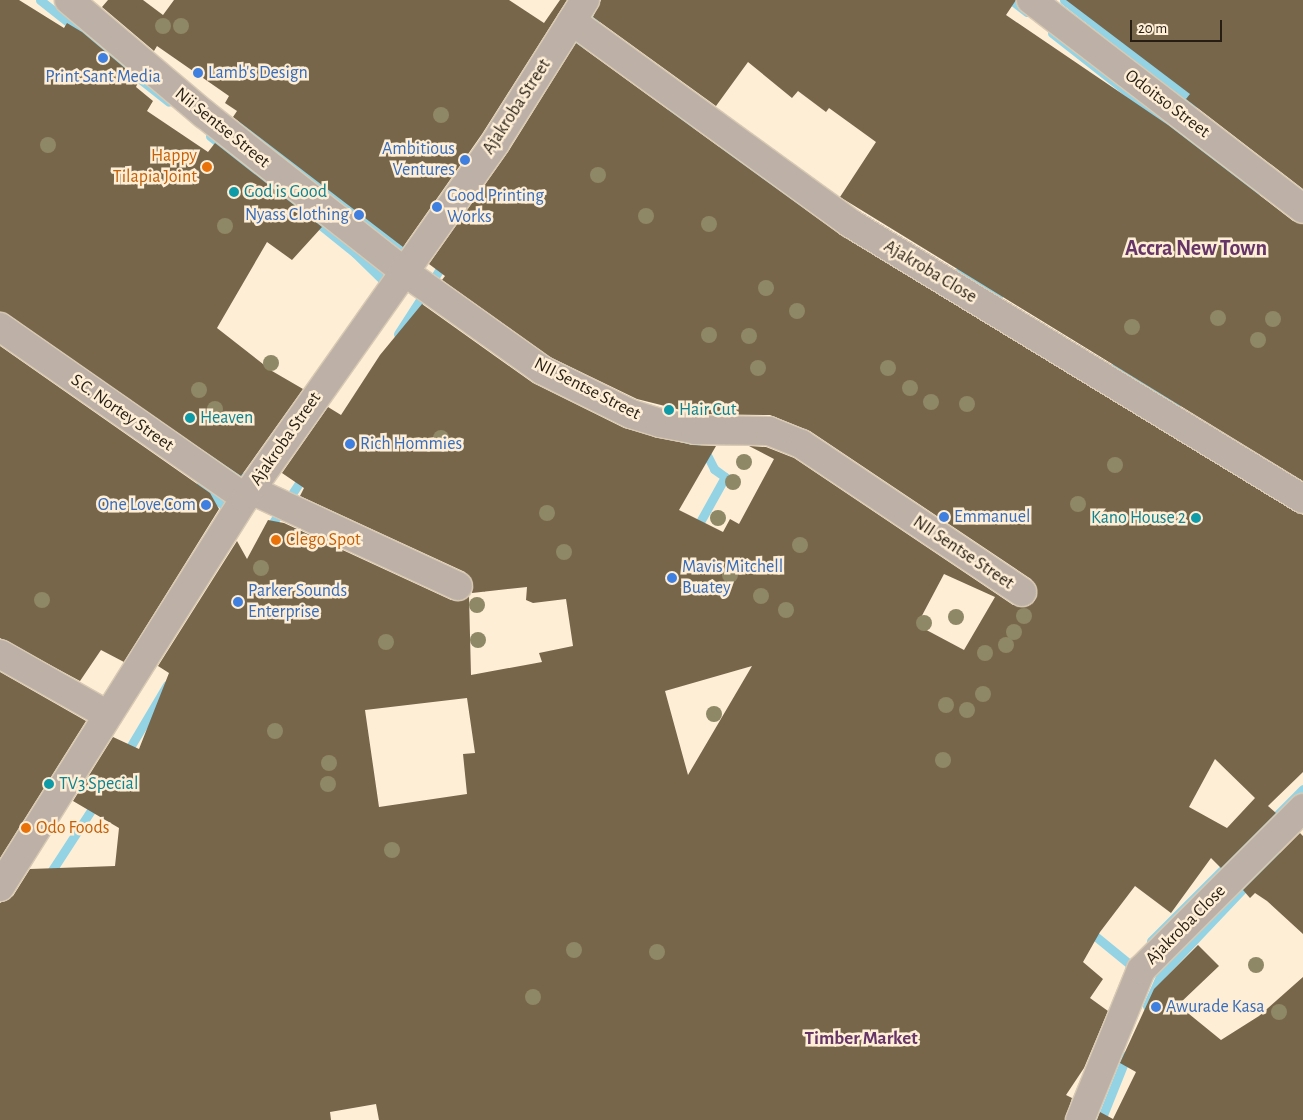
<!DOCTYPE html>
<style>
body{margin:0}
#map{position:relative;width:1303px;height:1120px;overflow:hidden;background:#feeed6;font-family:"Alegreya Sans",sans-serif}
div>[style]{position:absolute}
.stream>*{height:9px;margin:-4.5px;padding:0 4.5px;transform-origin:4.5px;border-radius:4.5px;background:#93d3e4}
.building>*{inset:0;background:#78664b}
.roads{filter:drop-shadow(1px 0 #d7c9b3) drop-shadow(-1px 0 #d7c9b3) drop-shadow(0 1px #d7c9b3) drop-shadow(0 -1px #d7c9b3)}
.minor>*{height:28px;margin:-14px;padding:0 14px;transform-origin:14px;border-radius:14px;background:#bdb0a6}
.trees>*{width:16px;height:16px;margin:-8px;border-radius:50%;background:#8e8866}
.dots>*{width:14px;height:14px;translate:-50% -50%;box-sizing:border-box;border:2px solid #feeed6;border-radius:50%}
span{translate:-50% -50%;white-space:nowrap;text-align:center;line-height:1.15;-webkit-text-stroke:5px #feeed6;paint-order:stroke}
.shop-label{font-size:18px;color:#366cbe}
.left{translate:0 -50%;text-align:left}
.right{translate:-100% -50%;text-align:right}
.street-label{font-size:18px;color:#261e13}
.food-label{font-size:18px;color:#c56008}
.culture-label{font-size:18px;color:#0d838f}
.neighbourhood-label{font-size:19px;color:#663567;font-weight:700}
.district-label{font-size:22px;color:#663567;font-weight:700}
.scale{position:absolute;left:1130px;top:20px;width:92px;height:22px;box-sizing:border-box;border:2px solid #261e13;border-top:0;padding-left:6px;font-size:15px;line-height:18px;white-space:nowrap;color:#261e13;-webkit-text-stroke:4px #feeed6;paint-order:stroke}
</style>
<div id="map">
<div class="stream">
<i style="left:40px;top:0;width:164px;rotate:38.3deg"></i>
<i style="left:1011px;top:0;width:20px;rotate:37deg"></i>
<i style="left:1064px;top:0;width:167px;rotate:38deg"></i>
<i style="left:1052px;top:33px;width:258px;rotate:38.1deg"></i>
<i style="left:573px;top:55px;width:65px;rotate:-57.5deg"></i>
<i style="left:671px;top:112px;width:22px;rotate:36deg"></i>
<i style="left:240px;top:125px;width:198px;rotate:37.2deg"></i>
<i style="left:398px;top:245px;width:17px;rotate:24deg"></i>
<i style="left:210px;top:136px;width:186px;rotate:38.9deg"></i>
<i style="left:355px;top:253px;width:49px;rotate:44.2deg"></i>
<i style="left:721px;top:150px;width:97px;rotate:34deg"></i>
<i style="left:949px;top:273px;width:7px;rotate:34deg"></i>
<i style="left:955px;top:277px;width:5px;rotate:-53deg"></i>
<i style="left:958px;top:273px;width:46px;rotate:27.1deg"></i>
<i style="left:398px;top:334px;width:87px;rotate:-57.2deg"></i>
<i style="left:1116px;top:366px;width:72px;rotate:33.7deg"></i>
<i style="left:166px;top:427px;width:102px;rotate:33.4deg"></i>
<i style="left:1167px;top:431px;width:29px;rotate:35deg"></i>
<i style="left:678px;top:439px;width:31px;rotate:27deg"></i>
<i style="left:706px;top:453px;width:18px;rotate:63deg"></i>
<i style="left:714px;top:469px;width:14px;rotate:36deg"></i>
<i style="left:725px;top:477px;width:62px;rotate:119.1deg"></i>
<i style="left:200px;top:486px;width:43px;rotate:39.3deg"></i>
<i style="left:268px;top:530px;width:67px;rotate:-56.5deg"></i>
<i style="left:126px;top:754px;width:80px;rotate:-59.3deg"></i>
<i style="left:47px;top:878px;width:92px;rotate:-57deg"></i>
<i style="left:1089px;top:931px;width:57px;rotate:39.3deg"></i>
<i style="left:1151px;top:941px;width:215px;rotate:-45deg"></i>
<i style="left:1147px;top:1006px;width:34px;rotate:-66deg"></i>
<i style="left:1161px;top:975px;width:166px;rotate:-46.5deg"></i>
<i style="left:1101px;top:1120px;width:70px;rotate:-68.2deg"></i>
</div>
<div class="building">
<i style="clip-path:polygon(0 0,19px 0,64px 28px,67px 23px,82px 32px,139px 80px,136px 87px,153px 101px,147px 111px,208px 152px,215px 143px,322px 227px,292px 260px,267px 242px,217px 328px,272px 371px,303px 389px,241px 476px,0 312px)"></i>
<i style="clip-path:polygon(108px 0,143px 0,163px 15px,174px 0,509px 0,544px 23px,560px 0,567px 0,482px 134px,403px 247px,233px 117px,237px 111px,225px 103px,229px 96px,157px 46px,154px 51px,102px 7px)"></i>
<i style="clip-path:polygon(601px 0,1016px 0,1006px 15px,1168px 125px,1293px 221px,1303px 224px,1303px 481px,840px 197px,876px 142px,829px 108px,826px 112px,798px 91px,792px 98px,748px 62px,716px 106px,593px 17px)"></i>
<i style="clip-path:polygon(1066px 0,1303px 0,1303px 189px,1186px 99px,1190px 94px)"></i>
<i style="clip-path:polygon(evenodd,576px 43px,842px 236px,1303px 515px,1303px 772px,1268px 806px,1276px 813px,1221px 868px,1211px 858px,1171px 913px,1135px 886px,1100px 932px,1083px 962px,1103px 979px,1090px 998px,1108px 1011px,1084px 1068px,1066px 1095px,1072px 1098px,1065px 1120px,379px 1120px,376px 1104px,330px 1112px,331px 1120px,0 1120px,0 903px,13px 896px,30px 869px,115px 866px,119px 828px,73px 801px,113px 737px,139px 749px,169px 673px,158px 666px,237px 541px,247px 559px,268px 520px,284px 523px,451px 600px,460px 601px,469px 596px,471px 675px,542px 662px,539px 653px,573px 646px,566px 599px,533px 603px,526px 600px,527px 587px,472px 593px,473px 584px,465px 572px,300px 496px,304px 488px,282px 473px,328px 407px,341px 415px,380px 355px,422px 304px,533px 383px,624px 428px,692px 445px,716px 446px,679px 510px,723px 532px,730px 519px,739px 524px,774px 459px,749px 446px,766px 447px,794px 458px,1013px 605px,1028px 606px,1035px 600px,1036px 586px,1031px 579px,810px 431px,770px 415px,697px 414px,637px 399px,550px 357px,442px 280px,445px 276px,429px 264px,508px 152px,576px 43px,944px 574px,995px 597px,964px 650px,917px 625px,944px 574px,576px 43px,752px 666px,688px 775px,665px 691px,752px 666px,576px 43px,467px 698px,475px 753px,463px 754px,467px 794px,379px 807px,365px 710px,467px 698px,576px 43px,1215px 759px,1255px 798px,1227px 828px,1189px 807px,1215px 759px)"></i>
<i style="clip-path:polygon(0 346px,210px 493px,219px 509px,124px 662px,101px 650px,80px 681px,0 638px)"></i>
<i style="clip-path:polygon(0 672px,86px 721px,0 858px)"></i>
<i style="clip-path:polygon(1300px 833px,1303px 836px,1303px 934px,1267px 901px,1255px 893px,1250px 898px,1243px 890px)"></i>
<i style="clip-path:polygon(1198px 945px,1219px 966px,1178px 1005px,1221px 1040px,1259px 1016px,1303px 977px,1303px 1120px,1097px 1120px,1100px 1112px,1113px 1119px,1136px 1072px,1120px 1063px,1154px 989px)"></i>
</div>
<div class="roads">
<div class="minor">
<i style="left:69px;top:0;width:177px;rotate:40.2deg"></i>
<i style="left:204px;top:114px;width:252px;rotate:38.2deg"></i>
<i style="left:402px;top:270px;width:172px;rotate:35.5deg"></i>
<i style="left:542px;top:370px;width:99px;rotate:26.3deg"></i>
<i style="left:631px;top:414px;width:30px;rotate:17deg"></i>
<i style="left:660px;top:423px;width:36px;rotate:11deg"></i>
<i style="left:695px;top:430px;width:74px;rotate:0.8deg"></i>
<i style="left:769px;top:431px;width:35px;rotate:22deg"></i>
<i style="left:801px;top:444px;width:266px;rotate:33.8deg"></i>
<i style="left:1031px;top:0;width:343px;rotate:37.5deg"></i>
<i style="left:572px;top:21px;width:344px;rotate:36deg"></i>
<i style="left:850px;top:223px;width:530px;rotate:31.35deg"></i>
<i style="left:0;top:327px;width:299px;rotate:34.9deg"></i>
<i style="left:251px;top:490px;width:228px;rotate:24.9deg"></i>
<i style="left:0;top:654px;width:122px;rotate:29.5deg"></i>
<i style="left:0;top:887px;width:460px;rotate:-57.8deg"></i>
<i style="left:245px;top:498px;width:434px;rotate:-54.8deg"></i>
<i style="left:495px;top:143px;width:169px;rotate:-57.8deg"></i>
<i style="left:1080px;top:1120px;width:162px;rotate:-67.9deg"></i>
<i style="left:1141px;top:970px;width:229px;rotate:-45deg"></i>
</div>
</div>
<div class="trees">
<i style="left:163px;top:26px"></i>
<i style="left:181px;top:26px"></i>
<i style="left:441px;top:115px"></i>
<i style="left:48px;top:145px"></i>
<i style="left:598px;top:175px"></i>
<i style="left:646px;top:216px"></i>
<i style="left:709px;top:224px"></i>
<i style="left:225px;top:226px"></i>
<i style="left:766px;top:288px"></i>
<i style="left:797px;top:311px"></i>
<i style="left:1218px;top:318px"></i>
<i style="left:1273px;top:319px"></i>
<i style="left:1132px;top:327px"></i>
<i style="left:709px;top:335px"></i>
<i style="left:749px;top:336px"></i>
<i style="left:1258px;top:340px"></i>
<i style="left:271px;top:363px"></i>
<i style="left:758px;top:368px"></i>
<i style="left:888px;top:368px"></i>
<i style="left:910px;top:388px"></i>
<i style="left:199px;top:390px"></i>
<i style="left:931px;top:402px"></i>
<i style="left:967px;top:404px"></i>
<i style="left:215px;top:409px"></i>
<i style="left:441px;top:438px"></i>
<i style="left:744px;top:462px"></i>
<i style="left:1115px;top:465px"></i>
<i style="left:733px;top:482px"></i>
<i style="left:1078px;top:504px"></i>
<i style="left:547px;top:513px"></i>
<i style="left:718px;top:518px"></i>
<i style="left:800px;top:545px"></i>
<i style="left:564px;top:552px"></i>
<i style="left:261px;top:568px"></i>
<i style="left:730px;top:575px"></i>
<i style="left:761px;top:596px"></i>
<i style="left:42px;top:600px"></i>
<i style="left:477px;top:605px"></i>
<i style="left:786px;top:610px"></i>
<i style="left:1024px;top:616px"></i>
<i style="left:956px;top:617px"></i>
<i style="left:924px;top:623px"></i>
<i style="left:1014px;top:632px"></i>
<i style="left:478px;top:640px"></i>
<i style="left:386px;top:642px"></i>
<i style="left:1006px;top:645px"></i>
<i style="left:985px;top:653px"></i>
<i style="left:983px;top:694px"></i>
<i style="left:946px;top:705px"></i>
<i style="left:967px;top:710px"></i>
<i style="left:714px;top:714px"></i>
<i style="left:275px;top:731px"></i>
<i style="left:943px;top:760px"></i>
<i style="left:329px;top:763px"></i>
<i style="left:328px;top:784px"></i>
<i style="left:392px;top:850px"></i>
<i style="left:574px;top:950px"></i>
<i style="left:657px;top:952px"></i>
<i style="left:1256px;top:965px"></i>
<i style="left:533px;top:997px"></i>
<i style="left:1279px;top:1012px"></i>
</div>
<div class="dots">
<i style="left:103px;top:58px;background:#3f7fe0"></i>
<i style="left:198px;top:73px;background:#3f7fe0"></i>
<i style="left:465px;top:160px;background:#3f7fe0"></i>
<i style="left:207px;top:167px;background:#e8710a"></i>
<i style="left:234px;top:192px;background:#0f9aa8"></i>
<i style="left:437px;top:207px;background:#3f7fe0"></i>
<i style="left:359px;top:215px;background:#3f7fe0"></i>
<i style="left:669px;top:410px;background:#0f9aa8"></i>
<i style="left:190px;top:418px;background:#0f9aa8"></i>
<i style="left:350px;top:444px;background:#3f7fe0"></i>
<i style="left:206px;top:505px;background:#3f7fe0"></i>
<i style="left:944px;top:517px;background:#3f7fe0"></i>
<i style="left:1196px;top:518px;background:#0f9aa8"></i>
<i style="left:276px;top:540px;background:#e8710a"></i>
<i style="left:672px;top:578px;background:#3f7fe0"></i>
<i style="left:238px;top:602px;background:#3f7fe0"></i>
<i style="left:49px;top:784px;background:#0f9aa8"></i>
<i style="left:26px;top:828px;background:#e8710a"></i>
<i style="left:1156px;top:1007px;background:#3f7fe0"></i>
</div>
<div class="shop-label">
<span class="left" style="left:208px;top:73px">Lamb's Design</span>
<span style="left:103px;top:77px">Print Sant Media</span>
<span class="right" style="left:455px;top:160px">Ambitious<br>Ventures</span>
<span class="left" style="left:447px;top:207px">Good Printing<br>Works</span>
<span class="right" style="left:349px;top:215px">Nyass Clothing</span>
<span class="left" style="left:360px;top:444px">Rich Hommies</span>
<span class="right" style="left:196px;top:505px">One Love.Com</span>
<span class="left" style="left:954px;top:517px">Emmanuel</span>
<span class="left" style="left:682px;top:578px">Mavis Mitchell<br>Buatey</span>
<span class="left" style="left:248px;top:602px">Parker Sounds<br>Enterprise</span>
<span class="left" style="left:1166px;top:1007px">Awurade Kasa</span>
</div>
<div class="street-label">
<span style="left:1167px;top:104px;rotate:37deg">Odoitso Street</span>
<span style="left:517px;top:107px;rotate:-57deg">Ajakroba Street</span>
<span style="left:222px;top:128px;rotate:39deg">Nii Sentse Street</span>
<span style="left:930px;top:272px;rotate:31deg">Ajakroba Close</span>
<span style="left:587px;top:389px;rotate:27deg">NII Sentse Street</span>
<span style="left:122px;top:413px;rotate:35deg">S.C. Nortey Street</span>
<span style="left:286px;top:439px;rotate:-55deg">Ajakroba Street</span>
<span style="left:963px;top:553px;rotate:34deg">NII Sentse Street</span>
<span style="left:1186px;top:925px;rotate:-45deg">Ajakroba Close</span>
</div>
<div class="food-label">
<span class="right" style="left:197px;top:167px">Happy<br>Tilapia Joint</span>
<span class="left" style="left:286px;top:540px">Clego Spot</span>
<span class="left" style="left:36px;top:828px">Odo Foods</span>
</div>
<div class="culture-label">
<span class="left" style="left:244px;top:192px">God is Good</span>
<span class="left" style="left:679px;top:410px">Hair Cut</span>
<span class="left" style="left:200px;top:418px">Heaven</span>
<span class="right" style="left:1186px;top:518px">Kano House 2</span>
<span class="left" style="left:59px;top:784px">TV3 Special</span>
</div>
<div class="neighbourhood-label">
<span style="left:861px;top:1039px">Timber Market</span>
</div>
<div class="district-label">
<span style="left:1196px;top:249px">Accra New Town</span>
</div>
<div class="scale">20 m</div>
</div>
